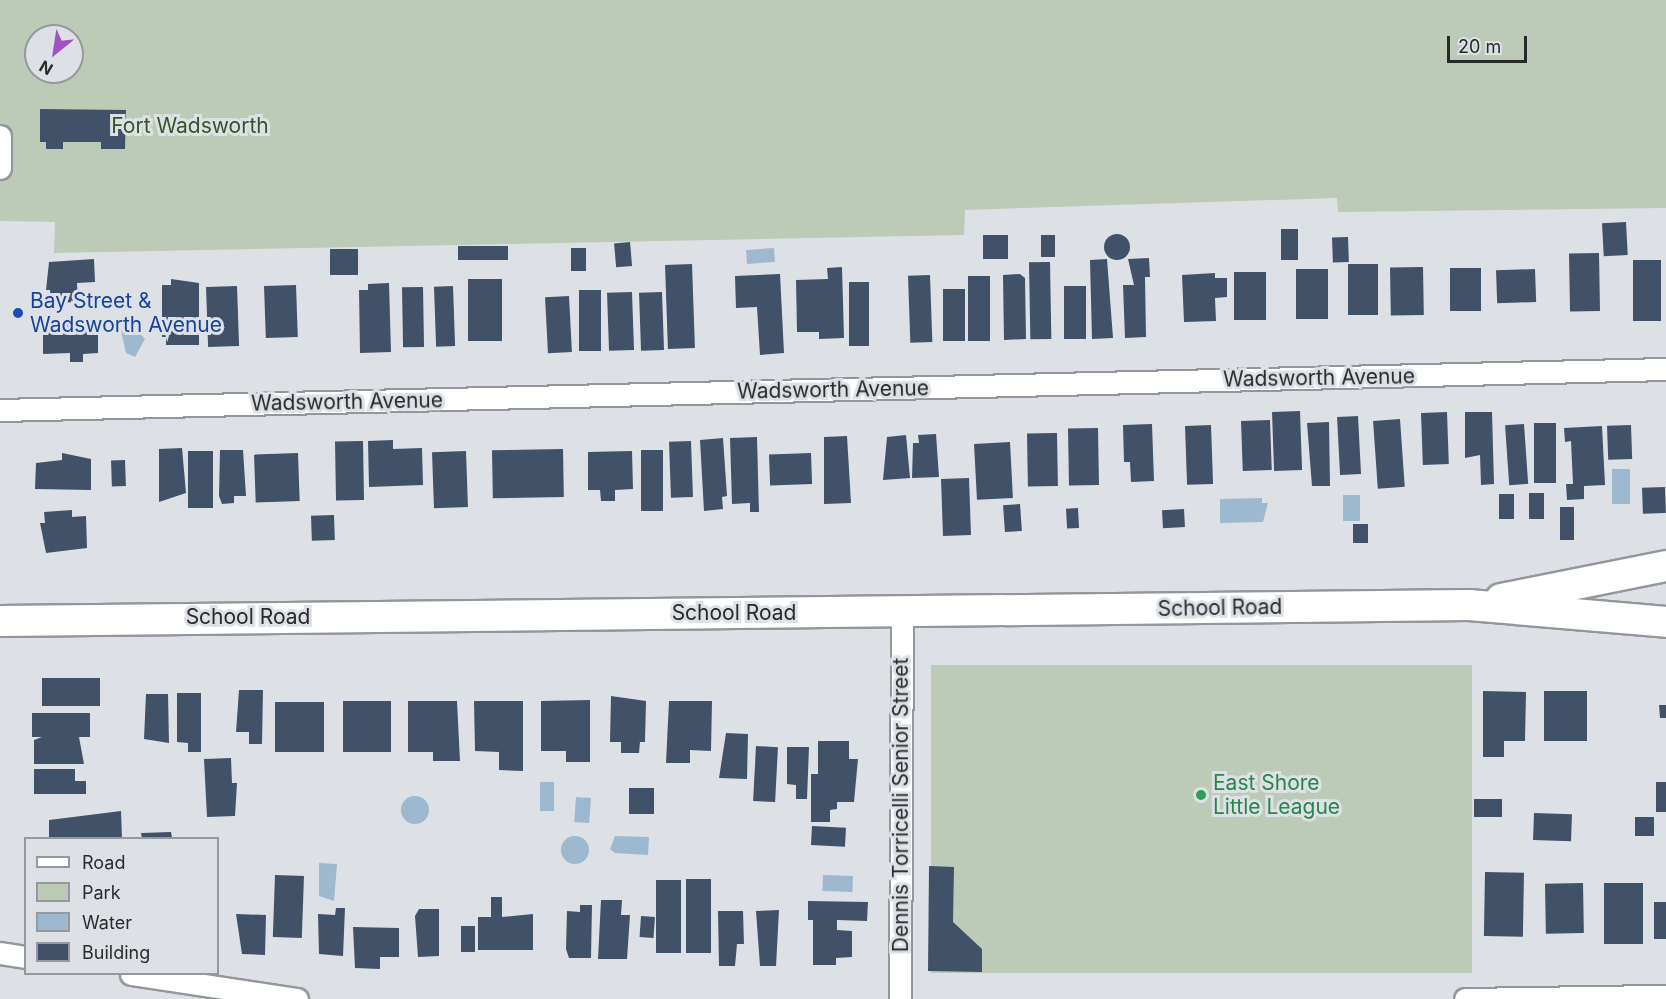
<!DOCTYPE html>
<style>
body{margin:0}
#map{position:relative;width:1666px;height:999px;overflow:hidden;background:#dde1e6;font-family:Inter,sans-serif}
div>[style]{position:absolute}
.green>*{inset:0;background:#bdcab8;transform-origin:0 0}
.water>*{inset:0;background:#9db9cf;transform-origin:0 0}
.round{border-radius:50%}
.building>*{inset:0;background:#415168;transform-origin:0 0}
.roads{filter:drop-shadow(2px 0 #93969b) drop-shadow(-2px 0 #93969b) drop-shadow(0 2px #93969b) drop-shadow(0 -2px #93969b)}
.minor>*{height:21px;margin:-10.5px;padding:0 10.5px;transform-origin:10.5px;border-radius:10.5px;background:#fff}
.secondary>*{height:30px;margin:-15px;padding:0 15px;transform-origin:15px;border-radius:15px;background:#fff}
.dots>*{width:16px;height:16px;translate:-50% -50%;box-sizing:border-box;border:3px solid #dde1e6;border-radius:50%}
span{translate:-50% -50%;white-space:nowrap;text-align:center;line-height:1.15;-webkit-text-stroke:6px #dde1e6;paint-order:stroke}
.park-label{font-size:21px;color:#36532a}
.transit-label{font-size:21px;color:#164399}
.left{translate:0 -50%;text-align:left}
.street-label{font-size:21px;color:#292a2c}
.leisure-label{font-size:21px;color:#27864d}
.legend{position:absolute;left:24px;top:837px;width:195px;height:138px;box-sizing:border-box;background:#dde1e6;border:2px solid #95989c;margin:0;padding:8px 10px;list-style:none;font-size:18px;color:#292a2c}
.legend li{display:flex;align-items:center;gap:12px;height:30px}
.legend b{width:30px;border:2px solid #95989c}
.north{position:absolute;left:24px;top:24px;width:60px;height:60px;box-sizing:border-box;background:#dde1e6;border:2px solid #95989c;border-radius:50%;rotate:210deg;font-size:16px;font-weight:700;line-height:24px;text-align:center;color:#292a2c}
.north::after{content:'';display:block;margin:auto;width:21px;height:27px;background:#a153c5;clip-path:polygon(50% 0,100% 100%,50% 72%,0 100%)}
.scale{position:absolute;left:1447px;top:36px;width:80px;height:27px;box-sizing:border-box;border:3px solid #292a2c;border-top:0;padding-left:8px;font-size:18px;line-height:21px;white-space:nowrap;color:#292a2c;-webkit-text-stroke:4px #dde1e6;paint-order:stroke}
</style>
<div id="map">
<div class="green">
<i style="clip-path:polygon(evenodd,0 0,1666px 0,1666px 208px,1338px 212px,1337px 198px,965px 210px,964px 235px,54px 253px,55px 222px,0 221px,0 0,36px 36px,72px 36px,72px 72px,36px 72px,36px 36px)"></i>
<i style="left:931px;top:665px;width:541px;height:308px"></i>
</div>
<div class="water">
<i style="left:774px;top:248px;width:14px;height:28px;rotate:86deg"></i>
<i style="clip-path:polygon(131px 323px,145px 339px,135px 357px,126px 353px,121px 331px)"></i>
<i style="left:1612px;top:469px;width:18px;height:35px"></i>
<i style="left:1360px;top:495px;width:26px;height:17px;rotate:90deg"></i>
<i style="clip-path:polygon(1262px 498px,1262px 503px,1268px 503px,1263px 522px,1220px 523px,1220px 499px)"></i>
<i style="left:540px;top:782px;width:14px;height:29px"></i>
<i class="round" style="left:401px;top:796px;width:28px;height:28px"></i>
<i style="left:576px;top:797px;width:15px;height:25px;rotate:4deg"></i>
<i class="round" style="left:561px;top:836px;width:28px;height:28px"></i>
<i style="clip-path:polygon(615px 836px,649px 837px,648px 855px,615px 853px,610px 849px)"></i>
<i style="clip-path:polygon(319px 863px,337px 864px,334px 901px,319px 896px)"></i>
<i style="left:823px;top:875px;width:30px;height:16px;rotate:2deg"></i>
</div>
<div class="building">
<i style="clip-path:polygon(40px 109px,126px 110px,125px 149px,101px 149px,101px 142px,63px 142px,63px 149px,46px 149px,46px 142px,40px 142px)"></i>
<i style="left:1626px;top:222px;width:33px;height:24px;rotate:87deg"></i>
<i style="left:1281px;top:229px;width:17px;height:31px"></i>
<i class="round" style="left:1104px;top:234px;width:26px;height:26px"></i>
<i style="left:983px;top:235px;width:25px;height:24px"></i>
<i style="left:1041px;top:235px;width:14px;height:22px"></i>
<i style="left:1348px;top:237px;width:25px;height:16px;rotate:88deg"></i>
<i style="left:630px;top:242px;width:24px;height:16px;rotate:85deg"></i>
<i style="left:458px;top:246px;width:50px;height:14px"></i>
<i style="left:571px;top:248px;width:15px;height:23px"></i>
<i style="left:358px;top:249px;width:26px;height:28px;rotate:90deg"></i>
<i style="left:1599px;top:253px;width:58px;height:30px;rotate:89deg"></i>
<i style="clip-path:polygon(1149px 258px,1150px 277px,1145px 277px,1146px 337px,1125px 338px,1123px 285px,1134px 285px,1128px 259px)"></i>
<i style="clip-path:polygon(94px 259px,95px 282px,77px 283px,78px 302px,51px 303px,50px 290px,46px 290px,49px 262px)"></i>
<i style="clip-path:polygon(1107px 259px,1113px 338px,1092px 339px,1090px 260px)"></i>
<i style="left:1633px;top:260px;width:28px;height:61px"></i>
<i style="left:1050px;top:262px;width:77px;height:21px;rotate:89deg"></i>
<i style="left:692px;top:264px;width:84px;height:27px;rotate:88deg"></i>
<i style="left:1348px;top:264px;width:30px;height:51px"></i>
<i style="clip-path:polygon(842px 267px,844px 338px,819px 339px,819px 332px,797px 332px,796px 280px,828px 279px,827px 268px)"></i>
<i style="left:1423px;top:267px;width:48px;height:33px;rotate:89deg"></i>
<i style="left:1481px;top:268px;width:43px;height:31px;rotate:90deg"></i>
<i style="left:1296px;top:269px;width:32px;height:50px"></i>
<i style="left:1535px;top:269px;width:33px;height:39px;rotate:88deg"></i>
<i style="left:1234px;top:272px;width:32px;height:48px"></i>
<i style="clip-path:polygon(1215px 273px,1215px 278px,1227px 278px,1227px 297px,1215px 298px,1216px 321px,1184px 322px,1182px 275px)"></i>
<i style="clip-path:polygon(780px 274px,784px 353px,760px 355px,757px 307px,736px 308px,735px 276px)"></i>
<i style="clip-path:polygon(1020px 274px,1025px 278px,1026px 339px,1004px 340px,1003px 275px)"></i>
<i style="left:930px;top:275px;width:67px;height:22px;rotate:88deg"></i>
<i style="left:968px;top:276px;width:22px;height:65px"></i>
<i style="clip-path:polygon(171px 279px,199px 283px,199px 345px,166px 345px,166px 337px,162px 337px,162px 285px,171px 285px)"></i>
<i style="left:468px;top:279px;width:34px;height:62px"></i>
<i style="left:849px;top:282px;width:20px;height:64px"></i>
<i style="clip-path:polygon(389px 283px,391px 352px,360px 353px,359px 290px,368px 290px,368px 284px)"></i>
<i style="left:296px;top:285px;width:52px;height:32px;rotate:88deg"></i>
<i style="left:237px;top:286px;width:60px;height:31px;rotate:88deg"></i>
<i style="left:453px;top:286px;width:60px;height:19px;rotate:88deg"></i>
<i style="left:1064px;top:286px;width:22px;height:53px"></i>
<i style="left:423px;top:287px;width:60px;height:21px;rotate:89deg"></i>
<i style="left:943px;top:289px;width:22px;height:52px"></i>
<i style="left:579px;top:290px;width:22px;height:61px"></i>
<i style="left:632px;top:292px;width:58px;height:25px;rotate:88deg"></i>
<i style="left:662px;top:292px;width:58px;height:23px;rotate:88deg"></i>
<i style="left:569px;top:296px;width:56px;height:24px;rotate:87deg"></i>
<i style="clip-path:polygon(73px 318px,98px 318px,98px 353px,83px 354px,83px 362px,70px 362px,70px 353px,43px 354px,43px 327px,73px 324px)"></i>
<i style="left:1300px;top:411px;width:59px;height:28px;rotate:88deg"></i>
<i style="left:1447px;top:412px;width:52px;height:26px;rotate:88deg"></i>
<i style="clip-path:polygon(1465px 412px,1492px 412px,1494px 484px,1481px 485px,1480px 455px,1465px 458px)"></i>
<i style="left:1358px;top:416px;width:58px;height:21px;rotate:87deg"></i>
<i style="left:1400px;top:419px;width:68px;height:27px;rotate:86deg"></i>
<i style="left:1270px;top:420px;width:50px;height:29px;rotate:88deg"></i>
<i style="clip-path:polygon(1329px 422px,1330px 486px,1312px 486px,1307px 423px)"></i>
<i style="left:1534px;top:423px;width:22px;height:60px"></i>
<i style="clip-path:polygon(1152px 424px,1154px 481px,1131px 482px,1130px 462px,1124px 462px,1123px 425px)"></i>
<i style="left:1524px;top:424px;width:60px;height:19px;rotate:86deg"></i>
<i style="left:1211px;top:425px;width:59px;height:26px;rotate:88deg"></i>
<i style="left:1631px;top:425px;width:34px;height:24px;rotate:88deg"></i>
<i style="clip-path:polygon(1602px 426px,1605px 485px,1584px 486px,1584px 499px,1567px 500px,1566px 484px,1573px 484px,1571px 441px,1565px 442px,1564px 428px)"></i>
<i style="left:1098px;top:428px;width:57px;height:30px;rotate:89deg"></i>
<i style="left:1057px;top:433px;width:53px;height:30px;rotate:89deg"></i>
<i style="clip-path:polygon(936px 434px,939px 477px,912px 478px,913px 443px,919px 443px,918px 435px)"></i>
<i style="clip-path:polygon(906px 435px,910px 478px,883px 480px,887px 437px)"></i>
<i style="clip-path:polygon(847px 436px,851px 503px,824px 504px,824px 437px)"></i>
<i style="clip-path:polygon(757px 437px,759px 512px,750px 512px,750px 503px,732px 504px,730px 438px)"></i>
<i style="clip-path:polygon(723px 438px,727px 496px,722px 497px,723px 509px,704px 511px,700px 440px)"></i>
<i style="clip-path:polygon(393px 440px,393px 449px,422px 448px,423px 485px,369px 487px,368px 441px)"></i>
<i style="left:363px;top:441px;width:59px;height:28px;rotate:89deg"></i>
<i style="left:691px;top:441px;width:56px;height:22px;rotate:88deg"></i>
<i style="left:1010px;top:442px;width:56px;height:36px;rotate:87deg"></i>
<i style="clip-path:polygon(182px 448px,186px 493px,159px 502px,159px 449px)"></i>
<i style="left:563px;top:449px;width:48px;height:71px;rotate:89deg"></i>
<i style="clip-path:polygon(220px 450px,243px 450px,246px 496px,234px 496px,234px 503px,222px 504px,219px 496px)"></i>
<i style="left:641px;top:450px;width:22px;height:61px"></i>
<i style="left:188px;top:451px;width:25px;height:57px"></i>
<i style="left:466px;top:451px;width:56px;height:34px;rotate:88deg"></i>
<i style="clip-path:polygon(632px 451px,633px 489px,615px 490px,615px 501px,601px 501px,600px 490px,588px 490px,588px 452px)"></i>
<i style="clip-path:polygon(62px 453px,91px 459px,91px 490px,35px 489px,36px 463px,62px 460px)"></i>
<i style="left:298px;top:453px;width:48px;height:44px;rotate:88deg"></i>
<i style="left:811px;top:453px;width:31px;height:42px;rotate:88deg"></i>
<i style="left:125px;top:460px;width:26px;height:14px;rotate:88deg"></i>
<i style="left:969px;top:478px;width:57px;height:28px;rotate:88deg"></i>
<i style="left:1665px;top:487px;width:26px;height:23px;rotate:88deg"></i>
<i style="left:1529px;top:493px;width:15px;height:26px"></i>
<i style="left:1499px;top:494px;width:15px;height:25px"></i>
<i style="left:1020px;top:504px;width:27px;height:17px;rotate:86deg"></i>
<i style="left:1560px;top:507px;width:14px;height:33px"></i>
<i style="left:1078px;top:508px;width:20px;height:12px;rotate:87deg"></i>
<i style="left:1184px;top:509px;width:18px;height:22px;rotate:87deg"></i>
<i style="clip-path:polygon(72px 510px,72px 517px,86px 516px,87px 548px,46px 553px,40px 523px,45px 523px,44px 512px)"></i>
<i style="left:334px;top:515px;width:25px;height:23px;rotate:88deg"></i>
<i style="left:1353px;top:524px;width:15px;height:19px"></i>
<i style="left:100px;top:678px;width:28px;height:58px;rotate:90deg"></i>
<i style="clip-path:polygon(239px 690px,263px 690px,262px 744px,249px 744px,249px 732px,236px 732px)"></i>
<i style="clip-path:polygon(1483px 691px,1526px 692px,1525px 741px,1504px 741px,1504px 757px,1483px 757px)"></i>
<i style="left:1544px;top:691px;width:43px;height:50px"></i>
<i style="clip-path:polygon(177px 693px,201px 693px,201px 752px,188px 752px,188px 743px,177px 742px)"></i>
<i style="clip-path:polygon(146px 694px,168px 694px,169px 743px,144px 739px)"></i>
<i style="clip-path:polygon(611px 696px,646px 701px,645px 742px,640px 742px,639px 753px,621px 753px,621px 742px,610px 742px)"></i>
<i style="clip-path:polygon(590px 700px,590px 762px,566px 762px,566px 751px,541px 751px,541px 701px)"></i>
<i style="left:343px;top:701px;width:48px;height:51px"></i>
<i style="clip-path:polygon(408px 701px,457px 701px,460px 761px,433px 761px,433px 752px,408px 752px)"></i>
<i style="clip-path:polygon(474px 701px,523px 701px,523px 771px,499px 770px,499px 752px,475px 751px)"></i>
<i style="clip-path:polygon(669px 701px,712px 701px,711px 751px,690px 750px,690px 763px,666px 763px)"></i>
<i style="left:275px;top:702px;width:49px;height:50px"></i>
<i style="clip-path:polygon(1659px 705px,1666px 705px,1666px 718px,1660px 718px)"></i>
<i style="clip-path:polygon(32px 713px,90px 713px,90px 737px,79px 737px,84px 764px,34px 764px,34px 740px,42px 737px,32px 737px)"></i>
<i style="clip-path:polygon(726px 733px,748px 734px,747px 779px,719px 778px)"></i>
<i style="clip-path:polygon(818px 741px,849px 741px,849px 759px,858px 759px,854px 802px,837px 802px,837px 809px,830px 810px,830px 822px,811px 822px,811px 774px,818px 774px)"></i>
<i style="left:756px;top:746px;width:22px;height:55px;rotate:3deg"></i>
<i style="clip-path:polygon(787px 747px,809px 747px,807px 799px,796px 799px,796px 785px,787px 784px)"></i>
<i style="clip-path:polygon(231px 758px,232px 783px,237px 783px,235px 816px,207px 817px,204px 759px)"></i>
<i style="clip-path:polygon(34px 769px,75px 769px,75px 781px,86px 781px,86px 794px,34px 794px)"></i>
<i style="left:1656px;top:782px;width:10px;height:30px"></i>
<i style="left:629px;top:788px;width:25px;height:26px"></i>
<i style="left:1474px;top:799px;width:28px;height:18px"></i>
<i style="clip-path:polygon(121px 811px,122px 838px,49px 838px,49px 820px)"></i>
<i style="left:1534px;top:813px;width:38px;height:27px;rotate:2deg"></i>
<i style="left:1635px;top:817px;width:19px;height:19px"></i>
<i style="left:812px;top:826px;width:34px;height:19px;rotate:3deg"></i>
<i style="clip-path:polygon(171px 832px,172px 838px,142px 838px,141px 833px)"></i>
<i style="clip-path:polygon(929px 866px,954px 867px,953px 922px,982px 949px,982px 972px,928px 971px)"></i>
<i style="left:1485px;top:872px;width:39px;height:64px;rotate:1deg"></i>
<i style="left:275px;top:875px;width:29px;height:62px;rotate:2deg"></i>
<i style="left:686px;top:879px;width:25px;height:74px"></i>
<i style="left:656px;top:880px;width:25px;height:73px"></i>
<i style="left:1583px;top:883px;width:50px;height:38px;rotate:89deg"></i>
<i style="left:1604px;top:883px;width:39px;height:61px"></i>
<i style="clip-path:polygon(491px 897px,502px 897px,502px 917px,533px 914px,533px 950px,478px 950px,478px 917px,491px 917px)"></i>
<i style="clip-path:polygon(601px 900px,622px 900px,621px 915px,630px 915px,627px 959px,598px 959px)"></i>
<i style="clip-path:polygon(808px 901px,868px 902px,867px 921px,837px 920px,837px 930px,852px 931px,852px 957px,836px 958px,836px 965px,813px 965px,813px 920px,808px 920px)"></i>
<i style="left:1654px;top:902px;width:12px;height:37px"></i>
<i style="clip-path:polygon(580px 905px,592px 905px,591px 958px,569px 958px,566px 949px,567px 911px,580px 912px)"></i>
<i style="clip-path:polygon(336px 908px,345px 908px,343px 956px,319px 954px,318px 914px,335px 915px)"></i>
<i style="clip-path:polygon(419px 909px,439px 909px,439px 956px,418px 957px,415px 916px)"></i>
<i style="clip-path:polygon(779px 910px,776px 966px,760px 966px,756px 911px)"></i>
<i style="clip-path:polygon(718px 911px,743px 911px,744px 944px,737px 944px,735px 966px,719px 966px)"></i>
<i style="clip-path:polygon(236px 914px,266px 915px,265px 955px,242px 954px)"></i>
<i style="left:641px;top:916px;width:14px;height:21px;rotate:4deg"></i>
<i style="left:461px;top:926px;width:14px;height:26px"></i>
<i style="clip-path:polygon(353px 927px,399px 928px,399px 957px,380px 957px,380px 969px,355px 968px)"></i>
</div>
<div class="roads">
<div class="minor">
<i style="left:0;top:136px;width:32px;rotate:90deg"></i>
<i style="left:0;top:410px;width:1667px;rotate:-1.41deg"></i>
<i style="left:0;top:953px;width:26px;rotate:9deg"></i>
<i style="left:131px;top:974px;width:168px;rotate:8.6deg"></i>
<i style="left:900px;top:999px;width:388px;rotate:-89.7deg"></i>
<i style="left:1465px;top:999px;width:201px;rotate:-0.9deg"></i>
</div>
<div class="secondary">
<i style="left:1501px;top:599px;width:168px;rotate:-11.3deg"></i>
<i style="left:0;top:621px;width:1469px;rotate:-0.62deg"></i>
<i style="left:1469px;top:605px;width:198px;rotate:4.9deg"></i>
</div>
</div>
<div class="dots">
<i style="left:18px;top:313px;background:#1a4fb4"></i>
<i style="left:1201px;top:795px;background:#2e9e5b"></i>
</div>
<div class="park-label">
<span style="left:190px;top:126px">Fort Wadsworth</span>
</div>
<div class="transit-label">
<span class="left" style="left:30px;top:313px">Bay Street &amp;<br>Wadsworth Avenue</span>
</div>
<div class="street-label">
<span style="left:1319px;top:378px;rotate:-1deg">Wadsworth Avenue</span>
<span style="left:833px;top:390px;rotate:-1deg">Wadsworth Avenue</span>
<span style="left:347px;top:402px;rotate:-1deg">Wadsworth Avenue</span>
<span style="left:1220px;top:608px;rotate:-1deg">School Road</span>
<span style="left:734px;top:613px">School Road</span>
<span style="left:248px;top:617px">School Road</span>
<span style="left:901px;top:805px;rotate:-90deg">Dennis Torricelli Senior Street</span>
</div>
<div class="leisure-label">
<span class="left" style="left:1213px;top:795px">East Shore<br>Little League</span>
</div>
<ul class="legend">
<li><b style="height:8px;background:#fff"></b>Road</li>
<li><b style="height:16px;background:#bdcab8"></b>Park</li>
<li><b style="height:16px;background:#9db9cf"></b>Water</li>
<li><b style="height:16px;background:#415168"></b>Building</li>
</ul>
<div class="north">N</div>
<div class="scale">20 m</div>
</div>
